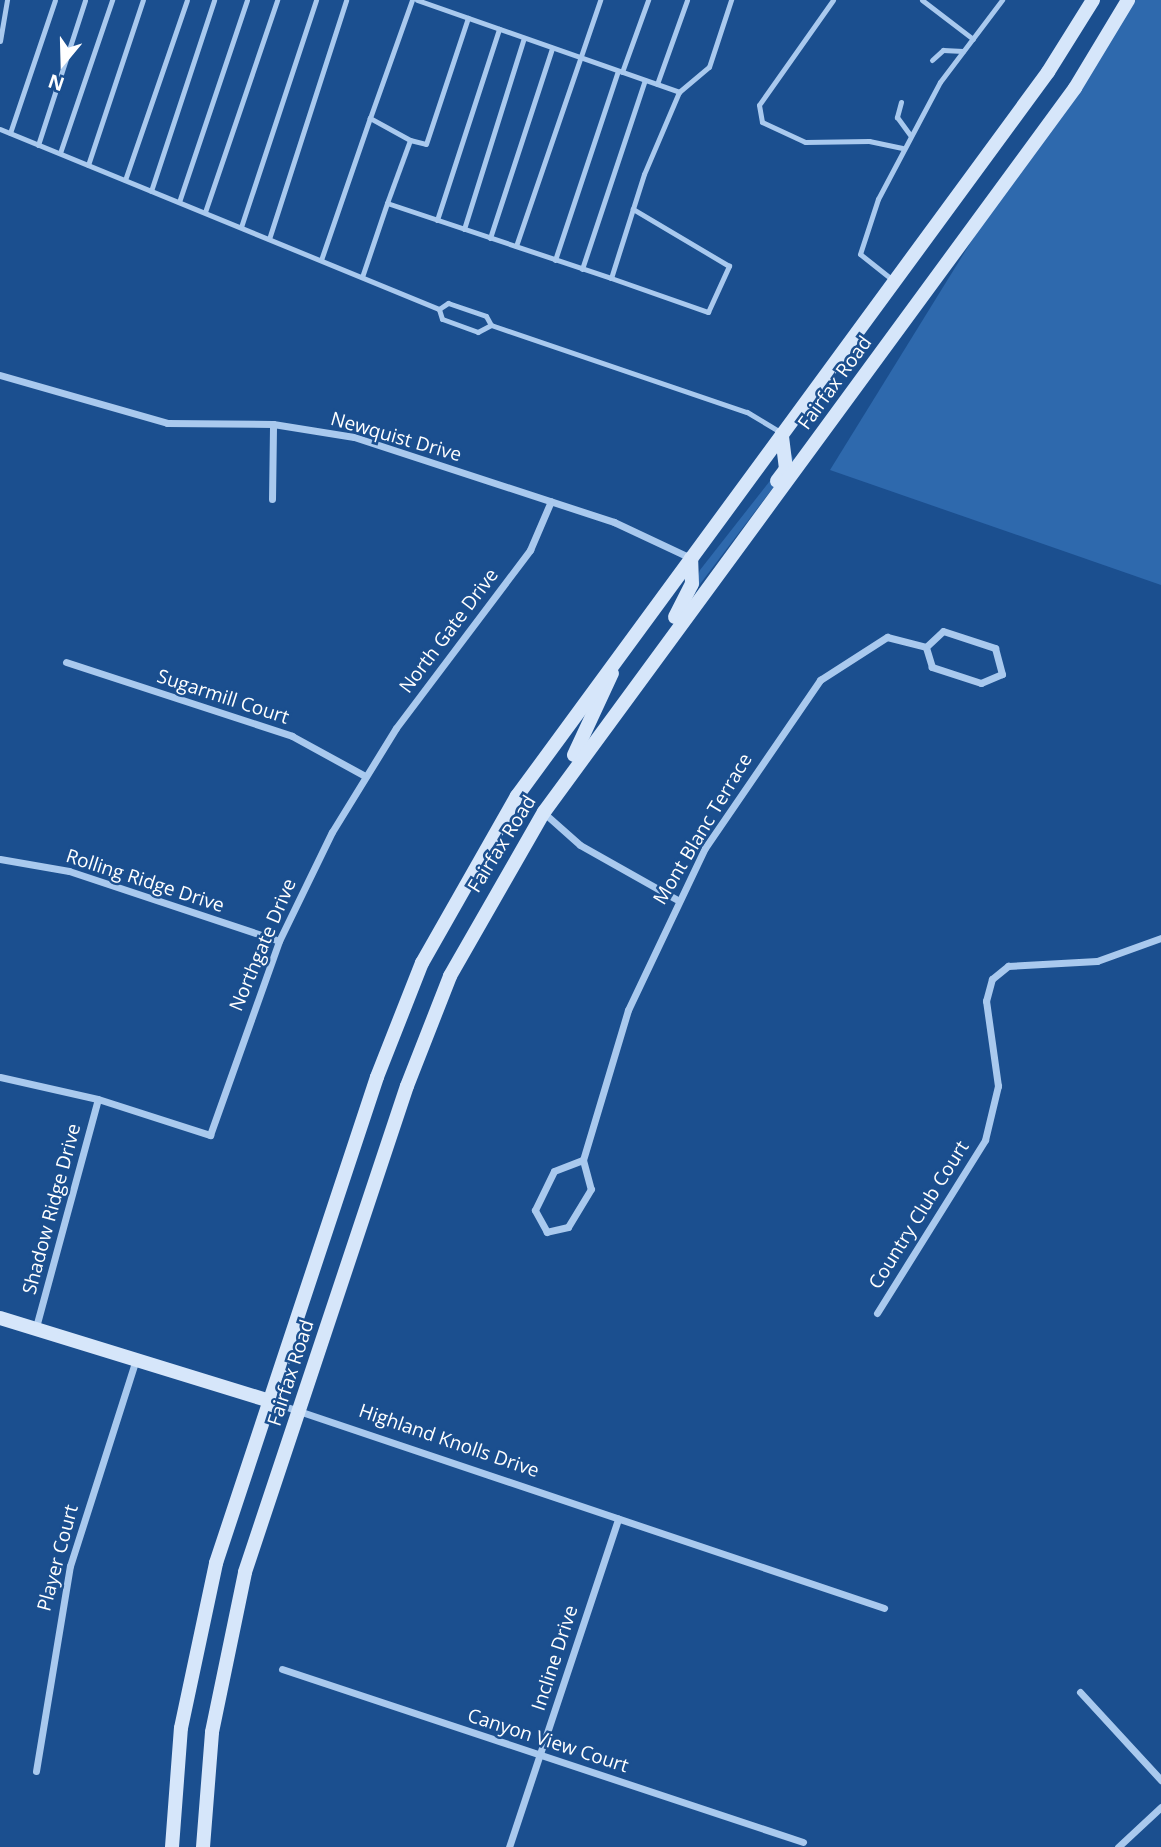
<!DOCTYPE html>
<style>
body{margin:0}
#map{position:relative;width:1161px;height:1847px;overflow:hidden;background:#1b4f8f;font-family:"Open Sans",sans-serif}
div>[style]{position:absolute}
.green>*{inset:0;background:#2e69ad}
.lane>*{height:5px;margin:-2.5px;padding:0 2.5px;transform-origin:2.5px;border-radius:2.5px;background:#a9c9ee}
.street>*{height:7px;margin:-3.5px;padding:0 3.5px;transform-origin:3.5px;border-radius:3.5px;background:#a9c9ee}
.secondary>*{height:14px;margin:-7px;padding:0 7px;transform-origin:7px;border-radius:7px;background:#d6e6fa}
span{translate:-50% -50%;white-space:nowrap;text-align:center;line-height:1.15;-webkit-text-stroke:5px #1b4f8f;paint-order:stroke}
.street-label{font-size:19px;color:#fff}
.north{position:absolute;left:28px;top:28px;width:70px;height:70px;-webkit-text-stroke:5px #1b4f8f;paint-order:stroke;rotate:199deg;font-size:19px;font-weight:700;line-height:28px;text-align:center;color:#fff}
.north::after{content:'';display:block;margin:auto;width:24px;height:32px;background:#fff;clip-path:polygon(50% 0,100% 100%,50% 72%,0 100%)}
</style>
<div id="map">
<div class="green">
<i style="clip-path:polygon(1136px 0,1161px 0,1161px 585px,830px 470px,979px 229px)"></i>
<i style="clip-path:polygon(791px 454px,794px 460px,691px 596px,700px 570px)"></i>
</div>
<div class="lane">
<i style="left:417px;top:0;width:278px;rotate:19.3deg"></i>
<i style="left:679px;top:92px;width:89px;rotate:113.1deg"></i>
<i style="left:644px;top:174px;width:109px;rotate:107.6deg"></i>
<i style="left:611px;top:278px;width:103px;rotate:19.3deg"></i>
<i style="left:708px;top:312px;width:51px;rotate:-65.5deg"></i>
<i style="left:729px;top:266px;width:112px;rotate:-149.3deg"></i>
<i style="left:833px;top:0;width:128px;rotate:125.2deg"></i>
<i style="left:759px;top:105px;width:17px;rotate:80deg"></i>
<i style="left:762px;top:122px;width:47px;rotate:24.9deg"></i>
<i style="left:805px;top:142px;width:64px;rotate:-0.9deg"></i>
<i style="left:869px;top:141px;width:34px;rotate:12deg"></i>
<i style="left:922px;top:0;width:64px;rotate:37.4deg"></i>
<i style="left:0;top:41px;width:42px;rotate:-80.3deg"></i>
<i style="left:932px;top:60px;width:15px;rotate:-42deg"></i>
<i style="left:943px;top:50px;width:20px;rotate:3deg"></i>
<i style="left:622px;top:72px;width:77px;rotate:-70.1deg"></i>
<i style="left:657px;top:84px;width:89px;rotate:-70.3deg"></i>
<i style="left:679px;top:92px;width:39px;rotate:-40deg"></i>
<i style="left:709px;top:67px;width:71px;rotate:-71.8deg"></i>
<i style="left:901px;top:102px;width:16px;rotate:105deg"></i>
<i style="left:897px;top:117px;width:22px;rotate:54deg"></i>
<i style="left:0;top:129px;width:474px;rotate:22.3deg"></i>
<i style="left:10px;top:133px;width:140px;rotate:-71.3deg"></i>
<i style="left:410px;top:140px;width:46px;rotate:-151.2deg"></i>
<i style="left:370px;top:118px;width:125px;rotate:-70.4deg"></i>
<i style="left:38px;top:145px;width:152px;rotate:-72deg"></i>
<i style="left:60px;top:153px;width:162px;rotate:-71.2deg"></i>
<i style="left:88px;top:165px;width:174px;rotate:-71.6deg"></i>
<i style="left:125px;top:180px;width:190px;rotate:-71deg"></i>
<i style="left:151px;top:191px;width:201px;rotate:-71.7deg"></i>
<i style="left:179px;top:202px;width:213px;rotate:-71.4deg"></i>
<i style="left:387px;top:203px;width:67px;rotate:-69.9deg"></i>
<i style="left:410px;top:140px;width:16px;rotate:14deg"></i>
<i style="left:426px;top:144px;width:133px;rotate:-71.6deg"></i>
<i style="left:205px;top:212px;width:224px;rotate:-71.2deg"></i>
<i style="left:437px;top:220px;width:201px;rotate:-72deg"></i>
<i style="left:241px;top:227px;width:239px;rotate:-71.7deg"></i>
<i style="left:464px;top:229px;width:200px;rotate:-72.6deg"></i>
<i style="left:490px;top:238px;width:200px;rotate:-71.9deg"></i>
<i style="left:269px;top:239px;width:251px;rotate:-72.1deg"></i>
<i style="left:516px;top:246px;width:260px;rotate:-71.1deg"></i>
<i style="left:321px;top:260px;width:150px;rotate:-71deg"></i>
<i style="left:555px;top:260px;width:199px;rotate:-71.6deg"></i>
<i style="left:582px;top:269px;width:199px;rotate:-71.6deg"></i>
<i style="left:362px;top:277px;width:78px;rotate:-71.3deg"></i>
<i style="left:387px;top:203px;width:236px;rotate:18.5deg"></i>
<i style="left:894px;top:281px;width:43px;rotate:-141.5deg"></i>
<i style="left:860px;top:254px;width:58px;rotate:-71.9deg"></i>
<i style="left:878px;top:199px;width:132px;rotate:-62.1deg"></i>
<i style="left:940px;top:82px;width:103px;rotate:-52.9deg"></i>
<i style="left:491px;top:325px;width:15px;rotate:152deg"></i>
<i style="left:478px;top:332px;width:38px;rotate:-160deg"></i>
<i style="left:442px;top:319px;width:10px;rotate:-107deg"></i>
<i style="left:439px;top:309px;width:11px;rotate:-34deg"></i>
<i style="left:448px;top:303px;width:40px;rotate:18.9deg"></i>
<i style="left:486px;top:316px;width:10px;rotate:61deg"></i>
<i style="left:491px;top:325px;width:270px;rotate:18.8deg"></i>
<i style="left:747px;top:412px;width:39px;rotate:31deg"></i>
</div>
<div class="street">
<i style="left:0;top:375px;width:174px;rotate:16deg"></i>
<i style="left:167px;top:423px;width:106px;rotate:0.5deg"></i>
<i style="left:273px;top:424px;width:82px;rotate:9.1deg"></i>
<i style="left:354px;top:437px;width:274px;rotate:18.1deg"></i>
<i style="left:614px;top:522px;width:85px;rotate:25.1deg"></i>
<i style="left:272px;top:499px;width:75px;rotate:-89.2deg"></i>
<i style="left:943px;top:631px;width:55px;rotate:18.1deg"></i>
<i style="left:995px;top:648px;width:27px;rotate:75deg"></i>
<i style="left:1002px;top:674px;width:23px;rotate:157deg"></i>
<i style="left:981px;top:683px;width:52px;rotate:-161.9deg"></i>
<i style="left:932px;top:667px;width:21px;rotate:-107deg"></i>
<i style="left:926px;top:647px;width:23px;rotate:-43deg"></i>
<i style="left:66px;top:662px;width:238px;rotate:18.1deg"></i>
<i style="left:292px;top:736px;width:83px;rotate:28.7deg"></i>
<i style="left:544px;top:813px;width:48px;rotate:41.6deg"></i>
<i style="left:580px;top:845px;width:110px;rotate:29.4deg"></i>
<i style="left:0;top:859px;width:70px;rotate:9.9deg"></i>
<i style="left:69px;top:871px;width:221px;rotate:18.4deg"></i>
<i style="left:0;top:1077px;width:100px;rotate:12.7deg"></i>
<i style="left:98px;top:1099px;width:118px;rotate:17.8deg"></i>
<i style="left:210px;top:1135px;width:206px;rotate:-70.4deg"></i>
<i style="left:279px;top:941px;width:121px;rotate:-64.1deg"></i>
<i style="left:332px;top:832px;width:122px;rotate:-58.4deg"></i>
<i style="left:396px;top:728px;width:223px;rotate:-53deg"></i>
<i style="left:530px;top:550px;width:53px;rotate:-66.8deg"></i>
<i style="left:583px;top:1160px;width:30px;rotate:75deg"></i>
<i style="left:591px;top:1189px;width:44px;rotate:121.2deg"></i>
<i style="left:568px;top:1227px;width:22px;rotate:167deg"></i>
<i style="left:547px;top:1232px;width:25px;rotate:-119deg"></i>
<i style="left:535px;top:1210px;width:43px;rotate:-64deg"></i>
<i style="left:554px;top:1171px;width:31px;rotate:-21deg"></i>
<i style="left:583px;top:1160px;width:157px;rotate:-73.3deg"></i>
<i style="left:628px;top:1010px;width:179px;rotate:-64.6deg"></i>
<i style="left:705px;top:848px;width:204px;rotate:-55.6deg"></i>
<i style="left:820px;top:680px;width:80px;rotate:-32.7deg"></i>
<i style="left:887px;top:637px;width:40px;rotate:14.4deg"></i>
<i style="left:877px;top:1313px;width:204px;rotate:-58deg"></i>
<i style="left:985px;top:1140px;width:56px;rotate:-76.5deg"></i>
<i style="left:998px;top:1086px;width:86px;rotate:-98deg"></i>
<i style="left:986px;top:1001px;width:23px;rotate:-75deg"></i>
<i style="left:992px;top:979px;width:21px;rotate:-39deg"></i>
<i style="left:1008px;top:966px;width:89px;rotate:-3.2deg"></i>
<i style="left:1097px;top:961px;width:68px;rotate:-19.8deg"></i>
<i style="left:36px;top:1327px;width:236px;rotate:-74.8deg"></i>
<i style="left:269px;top:1401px;width:649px;rotate:18.6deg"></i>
<i style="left:282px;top:1669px;width:549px;rotate:18.37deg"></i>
<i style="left:1080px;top:1692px;width:120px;rotate:47.4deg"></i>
<i style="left:36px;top:1771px;width:208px;rotate:-80.6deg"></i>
<i style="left:70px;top:1566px;width:217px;rotate:-72.3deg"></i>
<i style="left:509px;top:1847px;width:346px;rotate:-71.6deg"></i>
<i style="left:1118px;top:1847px;width:59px;rotate:-42.9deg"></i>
</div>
<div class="secondary">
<i style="left:777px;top:481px;width:15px;rotate:-53deg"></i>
<i style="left:786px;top:469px;width:35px;rotate:-97deg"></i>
<i style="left:675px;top:617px;width:37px;rotate:-63deg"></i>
<i style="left:692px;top:584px;width:26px;rotate:-92deg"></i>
<i style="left:574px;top:755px;width:90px;rotate:-65.1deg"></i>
<i style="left:0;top:1318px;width:282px;rotate:17.1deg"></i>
<i style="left:172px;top:1847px;width:119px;rotate:-85.7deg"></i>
<i style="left:181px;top:1728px;width:169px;rotate:-78deg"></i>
<i style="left:216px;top:1563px;width:512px;rotate:-71.67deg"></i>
<i style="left:377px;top:1077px;width:123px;rotate:-68.5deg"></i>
<i style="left:422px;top:963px;width:192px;rotate:-60.4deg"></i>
<i style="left:517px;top:796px;width:898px;rotate:-53.74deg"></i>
<i style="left:1048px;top:72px;width:85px;rotate:-58deg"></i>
<i style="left:203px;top:1847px;width:115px;rotate:-85.5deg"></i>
<i style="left:212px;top:1732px;width:163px;rotate:-78.3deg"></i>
<i style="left:245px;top:1572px;width:512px;rotate:-71.57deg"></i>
<i style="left:407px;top:1086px;width:118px;rotate:-68.6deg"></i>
<i style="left:450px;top:976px;width:189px;rotate:-60.2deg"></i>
<i style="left:544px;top:812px;width:898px;rotate:-53.74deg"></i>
<i style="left:1075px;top:88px;width:103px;rotate:-58.9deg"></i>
</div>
<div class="street-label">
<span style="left:835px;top:383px;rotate:-54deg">Fairfax Road</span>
<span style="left:396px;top:437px;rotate:16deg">Newquist Drive</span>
<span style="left:449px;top:631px;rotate:-53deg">North Gate Drive</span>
<span style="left:223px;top:697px;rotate:18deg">Sugarmill Court</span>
<span style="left:703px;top:829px;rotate:-59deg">Mont Blanc Terrace</span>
<span style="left:502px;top:844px;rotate:-58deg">Fairfax Road</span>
<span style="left:145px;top:881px;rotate:18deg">Rolling Ridge Drive</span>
<span style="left:263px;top:945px;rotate:-67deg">Northgate Drive</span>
<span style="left:52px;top:1209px;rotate:-75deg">Shadow Ridge Drive</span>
<span style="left:919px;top:1215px;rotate:-58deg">Country Club Court</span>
<span style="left:291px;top:1373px;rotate:-72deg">Fairfax Road</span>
<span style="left:449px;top:1441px;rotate:19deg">Highland Knolls Drive</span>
<span style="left:58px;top:1558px;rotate:-75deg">Player Court</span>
<span style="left:555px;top:1658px;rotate:-72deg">Incline Drive</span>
<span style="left:548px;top:1741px;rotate:18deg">Canyon View Court</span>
</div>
<div class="north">N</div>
</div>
